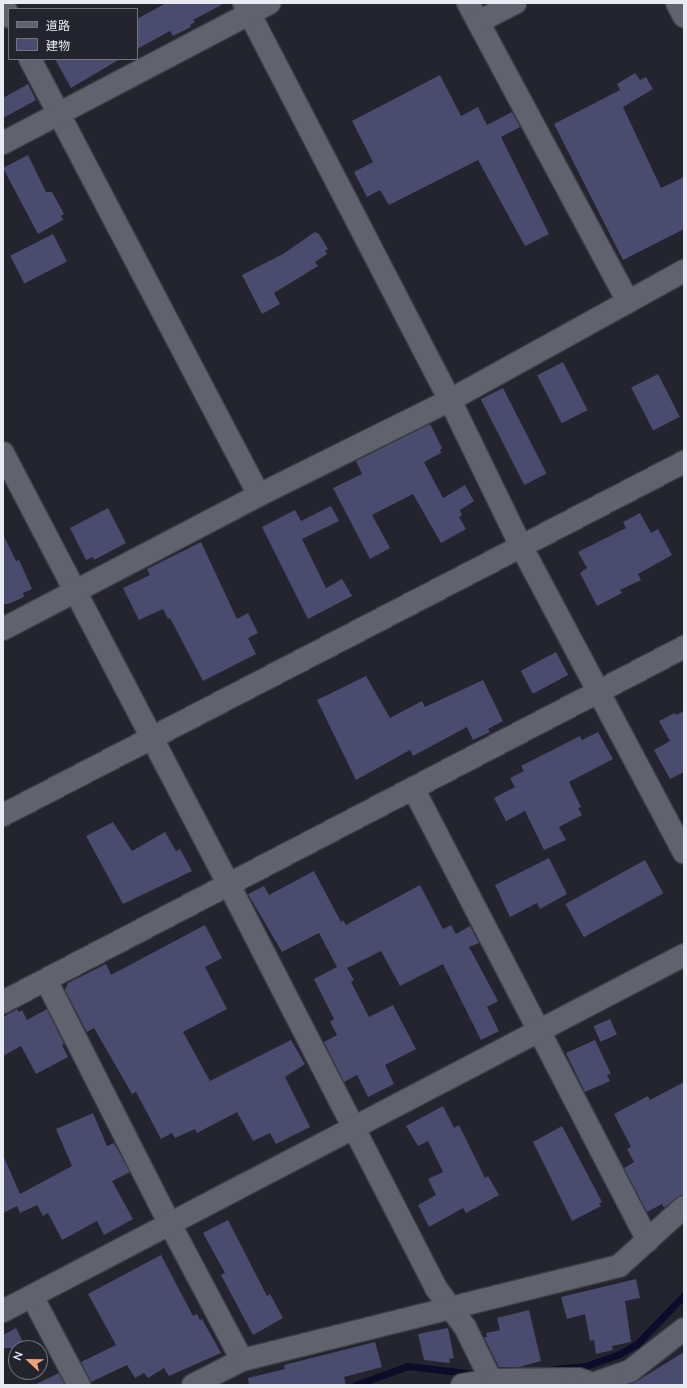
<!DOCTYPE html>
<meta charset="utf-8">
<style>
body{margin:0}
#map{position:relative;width:687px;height:1388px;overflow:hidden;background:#23242e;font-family:Mulish,"Noto Sans JP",sans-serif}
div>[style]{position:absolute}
.stream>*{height:7px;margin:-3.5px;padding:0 3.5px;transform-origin:3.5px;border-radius:3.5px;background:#0d0b29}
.building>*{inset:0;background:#494b6f;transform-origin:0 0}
.roads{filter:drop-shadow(1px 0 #3e3e46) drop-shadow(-1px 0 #3e3e46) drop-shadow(0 1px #3e3e46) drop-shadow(0 -1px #3e3e46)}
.minor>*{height:22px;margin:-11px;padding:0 11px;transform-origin:11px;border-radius:11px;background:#60626e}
span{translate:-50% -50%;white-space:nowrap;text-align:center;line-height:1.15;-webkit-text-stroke:3px #23242e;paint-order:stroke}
.frame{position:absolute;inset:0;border:4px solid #eaebf2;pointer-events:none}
.legend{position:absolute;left:8px;top:8px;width:130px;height:52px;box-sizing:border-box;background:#23242e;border:1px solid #73747c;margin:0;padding:5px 7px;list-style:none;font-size:12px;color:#eaebf2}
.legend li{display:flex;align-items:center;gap:8px;height:20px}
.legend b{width:20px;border:1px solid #73747c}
.north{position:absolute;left:8px;top:1340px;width:40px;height:40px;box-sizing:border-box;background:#23242e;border:1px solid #73747c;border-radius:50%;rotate:292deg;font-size:11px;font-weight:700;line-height:16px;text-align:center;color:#eaebf2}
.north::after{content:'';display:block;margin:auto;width:14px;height:18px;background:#f0a279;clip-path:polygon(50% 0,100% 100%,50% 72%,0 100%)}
</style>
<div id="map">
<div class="stream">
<i style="left:555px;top:1369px;width:30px;rotate:-6deg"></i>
<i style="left:585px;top:1366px;width:36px;rotate:-19deg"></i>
<i style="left:619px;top:1354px;width:21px;rotate:-29deg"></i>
<i style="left:637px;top:1344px;width:68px;rotate:-46.2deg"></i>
<i style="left:355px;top:1385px;width:56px;rotate:-19.7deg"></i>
<i style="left:408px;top:1366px;width:67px;rotate:6.8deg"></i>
</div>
<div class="building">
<i style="clip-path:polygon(166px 3px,225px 3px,193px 20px,195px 22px,190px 25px,191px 27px,173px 36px,170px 31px,137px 49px,137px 19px)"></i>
<i style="clip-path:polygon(55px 59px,120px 59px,71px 88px)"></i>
<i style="clip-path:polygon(635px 73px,640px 80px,646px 77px,653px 89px,623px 107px,661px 188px,684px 177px,684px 229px,623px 260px,554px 124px,620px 90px,617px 84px)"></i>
<i style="clip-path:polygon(440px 75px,461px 116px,478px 107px,487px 125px,512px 112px,520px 127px,501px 137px,549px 234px,525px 246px,478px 160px,389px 205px,380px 190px,367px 197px,354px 172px,373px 162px,352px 121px)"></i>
<i style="clip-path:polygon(28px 84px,36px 100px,3px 118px,3px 98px)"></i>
<i style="clip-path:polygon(28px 155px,46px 192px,52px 192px,64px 214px,61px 216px,63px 220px,38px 234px,3px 168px)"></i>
<i style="clip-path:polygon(315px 232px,319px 234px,328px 249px,325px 251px,327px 254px,315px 262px,318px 266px,274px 293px,280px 304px,262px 314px,242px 275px,283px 254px)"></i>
<i style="left:53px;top:234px;width:31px;height:48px;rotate:63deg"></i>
<i style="left:563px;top:362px;width:54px;height:29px;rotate:63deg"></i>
<i style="left:658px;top:374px;width:48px;height:30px;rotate:63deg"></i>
<i style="left:503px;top:388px;width:96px;height:25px;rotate:63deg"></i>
<i style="clip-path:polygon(430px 424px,442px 448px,440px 450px,441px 453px,424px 462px,443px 498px,465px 485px,474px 501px,460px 510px,462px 515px,459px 517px,466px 529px,441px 543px,413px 494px,372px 515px,390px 548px,370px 559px,333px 488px,362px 474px,356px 461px)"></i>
<i style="clip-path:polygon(331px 506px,339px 521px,302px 539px,326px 588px,342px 579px,352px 596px,308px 619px,262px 527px,295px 510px,301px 521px)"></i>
<i style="clip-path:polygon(108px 508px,126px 543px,94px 560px,93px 557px,86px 560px,70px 528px)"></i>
<i style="clip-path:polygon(640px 513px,651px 533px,658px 529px,672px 555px,638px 574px,641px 580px,620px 590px,622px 593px,597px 606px,580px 573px,587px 568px,578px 552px,626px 528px,623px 522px)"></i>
<i style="clip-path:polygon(3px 534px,16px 561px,19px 560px,32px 589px,23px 593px,24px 597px,8px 604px,3px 604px)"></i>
<i style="clip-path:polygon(201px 542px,237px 619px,248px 613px,258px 633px,248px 638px,256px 654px,203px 681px,170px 618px,168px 619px,163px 609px,139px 620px,123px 588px,150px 575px,147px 569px)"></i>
<i style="left:556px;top:652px;width:26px;height:40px;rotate:62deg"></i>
<i style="clip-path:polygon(366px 676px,390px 718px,422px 701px,425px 707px,483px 680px,503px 721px,488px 729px,490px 732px,473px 740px,467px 727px,413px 756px,410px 750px,356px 780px,317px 700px)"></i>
<i style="clip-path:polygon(684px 711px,684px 772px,670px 779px,654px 750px,670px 741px,659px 721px,675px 713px,676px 715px)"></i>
<i style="clip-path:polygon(598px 732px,613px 759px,569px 782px,581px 807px,578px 808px,582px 815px,559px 827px,566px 840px,544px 850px,525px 811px,506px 821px,494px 798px,515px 787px,510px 778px,524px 771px,521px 766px,580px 736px,582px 740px)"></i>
<i style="clip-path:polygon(113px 822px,132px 851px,165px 832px,176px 851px,180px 849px,192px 871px,123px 904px,86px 836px)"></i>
<i style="clip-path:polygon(549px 858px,567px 894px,540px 909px,537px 903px,510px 917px,495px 885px)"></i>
<i style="left:645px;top:860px;width:38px;height:91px;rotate:61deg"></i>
<i style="clip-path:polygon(314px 871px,341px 922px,343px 920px,346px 925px,420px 885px,443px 929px,451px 925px,456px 934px,470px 926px,479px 943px,469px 947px,498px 1001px,487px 1007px,499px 1031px,481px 1040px,443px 964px,400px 986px,381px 951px,347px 968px,354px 980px,351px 982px,369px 1017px,393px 1005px,416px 1049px,385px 1065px,394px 1084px,368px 1097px,357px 1075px,344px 1082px,324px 1042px,337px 1035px,330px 1022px,334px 1019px,314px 979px,337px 967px,319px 933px,282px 952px,248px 894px,264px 886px,269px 895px)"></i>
<i style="clip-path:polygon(205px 925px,222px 958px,205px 967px,227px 1009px,183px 1032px,210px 1081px,291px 1040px,305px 1064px,285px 1077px,310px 1127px,276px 1144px,270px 1133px,253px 1141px,237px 1112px,197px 1133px,195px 1129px,175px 1138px,172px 1133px,161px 1139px,136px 1092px,132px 1094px,94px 1028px,87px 1032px,65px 990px,68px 983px,106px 964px,111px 975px)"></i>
<i style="clip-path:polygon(17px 1009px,19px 1012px,22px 1010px,27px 1020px,47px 1009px,64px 1044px,62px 1045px,68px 1057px,36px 1074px,21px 1046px,3px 1056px,3px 1017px)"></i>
<i style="left:610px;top:1019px;width:17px;height:18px;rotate:66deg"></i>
<i style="clip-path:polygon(595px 1040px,611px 1074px,607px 1075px,610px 1081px,585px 1092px,566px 1053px)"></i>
<i style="clip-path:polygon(684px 1082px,684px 1195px,676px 1198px,664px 1208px,662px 1204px,647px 1212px,624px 1168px,634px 1162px,627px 1149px,631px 1147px,614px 1114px,648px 1096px,650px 1100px)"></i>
<i style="clip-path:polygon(443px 1106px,454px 1128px,459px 1125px,485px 1178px,488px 1176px,499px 1195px,466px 1213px,463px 1208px,429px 1227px,418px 1205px,436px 1195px,428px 1179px,443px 1172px,428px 1141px,418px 1146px,406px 1126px)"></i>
<i style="clip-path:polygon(93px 1113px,107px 1146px,114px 1143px,130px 1172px,112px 1181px,133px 1219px,104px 1235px,97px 1221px,62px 1240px,48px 1213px,43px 1216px,37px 1205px,20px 1213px,17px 1206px,3px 1213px,3px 1155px,20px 1194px,72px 1166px,56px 1129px)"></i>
<i style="clip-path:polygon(562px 1126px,602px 1202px,599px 1203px,601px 1206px,572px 1221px,533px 1142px)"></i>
<i style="clip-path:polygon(228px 1220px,267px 1296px,270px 1294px,283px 1318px,253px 1335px,221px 1275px,225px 1273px,203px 1233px)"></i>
<i style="clip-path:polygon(161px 1255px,193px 1316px,197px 1314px,200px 1320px,202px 1319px,221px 1353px,169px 1376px,164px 1368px,148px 1378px,144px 1373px,135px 1378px,127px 1365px,91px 1382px,81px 1362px,116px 1345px,88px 1294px)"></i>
<i style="clip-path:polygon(636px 1279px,640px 1298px,625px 1301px,631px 1342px,612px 1346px,613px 1350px,596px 1354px,594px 1340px,590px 1341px,585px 1314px,567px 1319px,561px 1297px)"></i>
<i style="clip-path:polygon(529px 1310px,541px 1361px,519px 1367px,499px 1367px,484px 1337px,487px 1337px,486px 1333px,500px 1330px,497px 1318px)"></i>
<i style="clip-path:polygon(16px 1328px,26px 1348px,3px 1348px,3px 1335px)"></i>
<i style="clip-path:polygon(448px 1328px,454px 1358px,449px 1359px,450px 1363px,424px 1360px,418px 1334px)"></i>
<i style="clip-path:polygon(375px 1342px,382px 1367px,344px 1377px,346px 1385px,249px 1385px,248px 1378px,285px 1369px,284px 1365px)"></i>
<i style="clip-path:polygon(684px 1352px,684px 1385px,628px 1385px,637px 1381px)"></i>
<i style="clip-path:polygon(59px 1373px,65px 1385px,34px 1385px)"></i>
</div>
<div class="roads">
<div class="minor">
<i style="left:244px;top:3px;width:447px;rotate:62.6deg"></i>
<i style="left:450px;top:400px;width:162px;rotate:64.1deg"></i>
<i style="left:521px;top:546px;width:347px;rotate:62deg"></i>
<i style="left:468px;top:3px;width:339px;rotate:61.8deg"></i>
<i style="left:677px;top:3px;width:15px;rotate:62deg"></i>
<i style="left:3px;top:5px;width:13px;rotate:63deg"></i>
<i style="left:478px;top:22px;width:42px;rotate:-27.2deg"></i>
<i style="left:30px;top:59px;width:492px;rotate:62.3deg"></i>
<i style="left:3px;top:143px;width:301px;rotate:-27.7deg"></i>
<i style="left:3px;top:453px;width:488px;rotate:62.4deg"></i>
<i style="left:229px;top:885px;width:453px;rotate:62.8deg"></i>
<i style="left:436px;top:1288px;width:49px;rotate:53.4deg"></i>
<i style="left:465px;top:1327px;width:59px;rotate:63.9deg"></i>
<i style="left:3px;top:629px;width:289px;rotate:-27.6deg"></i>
<i style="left:259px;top:495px;width:213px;rotate:-26.4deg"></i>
<i style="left:450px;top:400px;width:267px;rotate:-28.9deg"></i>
<i style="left:413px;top:788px;width:510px;rotate:62.58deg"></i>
<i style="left:3px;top:815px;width:767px;rotate:-27.4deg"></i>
<i style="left:46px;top:980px;width:274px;rotate:63.1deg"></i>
<i style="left:170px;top:1224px;width:154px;rotate:62.1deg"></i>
<i style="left:3px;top:1002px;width:768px;rotate:-27.53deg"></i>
<i style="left:32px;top:1296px;width:101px;rotate:62.2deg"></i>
<i style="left:3px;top:1311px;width:768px;rotate:-27.6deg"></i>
<i style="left:193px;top:1385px;width:55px;rotate:-27deg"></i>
<i style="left:242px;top:1360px;width:389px;rotate:-14deg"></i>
<i style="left:619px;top:1266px;width:88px;rotate:-42.2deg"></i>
<i style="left:462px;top:1385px;width:29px;rotate:-10deg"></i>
<i style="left:491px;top:1380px;width:87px;rotate:-0.7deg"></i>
<i style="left:578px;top:1379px;width:16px;rotate:18deg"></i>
<i style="left:590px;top:1385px;width:42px;rotate:-19.3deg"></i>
<i style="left:630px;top:1371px;width:68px;rotate:-37.9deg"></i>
</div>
</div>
<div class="frame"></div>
<ul class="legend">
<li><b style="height:5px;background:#60626e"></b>道路</li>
<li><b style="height:11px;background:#494b6f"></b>建物</li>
</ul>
<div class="north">N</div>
</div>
